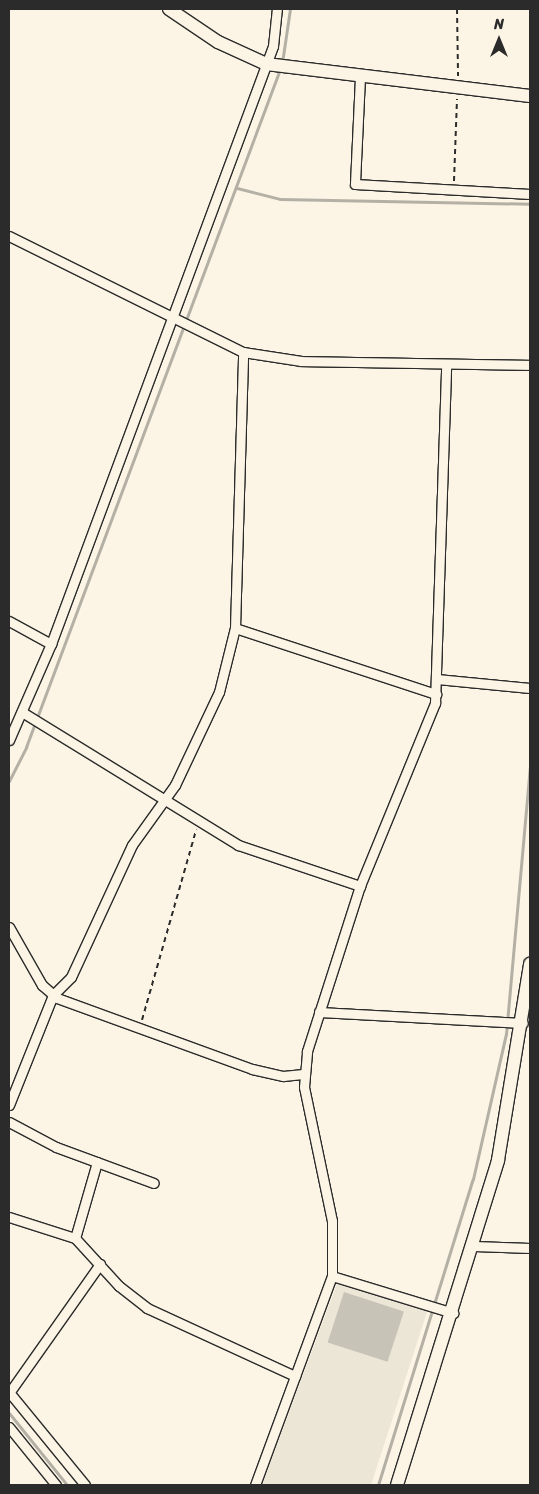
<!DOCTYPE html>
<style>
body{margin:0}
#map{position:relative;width:539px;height:1494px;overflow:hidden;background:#fcf5e5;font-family:Sriracha,sans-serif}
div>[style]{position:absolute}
.built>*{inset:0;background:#ece6d7}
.stream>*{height:3px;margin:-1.5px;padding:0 1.5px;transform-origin:1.5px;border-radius:1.5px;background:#b4b0a5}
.building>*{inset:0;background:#c8c3b7;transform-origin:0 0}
.path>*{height:2px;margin-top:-1px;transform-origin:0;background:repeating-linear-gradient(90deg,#2b2b2b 0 5px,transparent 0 9px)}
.roads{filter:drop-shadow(1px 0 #2b2b2b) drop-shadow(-1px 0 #2b2b2b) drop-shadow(0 1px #2b2b2b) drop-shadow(0 -1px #2b2b2b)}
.street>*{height:9px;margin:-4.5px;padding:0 4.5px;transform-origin:4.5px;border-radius:4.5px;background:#fcf5e5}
.secondary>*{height:12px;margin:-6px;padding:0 6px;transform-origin:6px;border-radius:6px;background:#fcf5e5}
span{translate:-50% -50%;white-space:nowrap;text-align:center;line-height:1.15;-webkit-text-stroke:4px #fcf5e5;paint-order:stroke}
.frame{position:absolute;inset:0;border:10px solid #2b2b2b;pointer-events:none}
.north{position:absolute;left:474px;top:15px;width:50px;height:50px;-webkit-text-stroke:4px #fcf5e5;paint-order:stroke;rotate:0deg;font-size:14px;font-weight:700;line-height:20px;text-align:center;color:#2b2b2b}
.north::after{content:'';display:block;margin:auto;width:18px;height:22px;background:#2b2b2b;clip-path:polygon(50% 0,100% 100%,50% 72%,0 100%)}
</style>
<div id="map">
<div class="built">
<i style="clip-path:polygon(337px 1284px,428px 1309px,371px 1485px,262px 1485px)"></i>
</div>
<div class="stream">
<i style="left:282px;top:63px;width:55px;rotate:-81.6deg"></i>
<i style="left:237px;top:188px;width:44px;rotate:14.3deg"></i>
<i style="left:280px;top:199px;width:250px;rotate:1.1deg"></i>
<i style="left:9px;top:781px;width:38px;rotate:-63deg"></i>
<i style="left:26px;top:747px;width:724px;rotate:-69.46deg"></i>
<i style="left:9px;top:1413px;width:92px;rotate:51.1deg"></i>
<i style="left:378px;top:1485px;width:320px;rotate:-72.8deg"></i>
<i style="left:473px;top:1179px;width:149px;rotate:-77.2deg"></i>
<i style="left:506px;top:1034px;width:268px;rotate:-84.9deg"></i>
</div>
<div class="building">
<i style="left:344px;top:1292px;width:63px;height:53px;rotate:18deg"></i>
</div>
<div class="path">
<i style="left:457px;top:9px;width:67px;rotate:89.1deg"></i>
<i style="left:454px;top:181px;width:82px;rotate:-87.9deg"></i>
<i style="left:142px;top:1020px;width:198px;rotate:-74.1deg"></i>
</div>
<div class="roads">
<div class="street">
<i style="left:360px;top:77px;width:107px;rotate:92.7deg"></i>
<i style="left:355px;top:184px;width:175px;rotate:3.3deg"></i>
<i style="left:9px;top:236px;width:261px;rotate:26.4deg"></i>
<i style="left:243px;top:352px;width:59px;rotate:8.8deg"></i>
<i style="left:301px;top:361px;width:229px;rotate:1deg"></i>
<i style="left:9px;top:621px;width:48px;rotate:28.7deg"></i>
<i style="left:235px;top:628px;width:212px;rotate:18.2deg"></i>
<i style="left:437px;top:679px;width:93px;rotate:5.5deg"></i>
<i style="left:22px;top:712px;width:254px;rotate:31.6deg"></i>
<i style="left:238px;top:845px;width:129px;rotate:18.6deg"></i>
<i style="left:9px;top:740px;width:105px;rotate:-66.4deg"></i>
<i style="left:51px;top:644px;width:638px;rotate:-69.63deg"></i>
<i style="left:273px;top:46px;width:37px;rotate:-84deg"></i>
<i style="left:9px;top:927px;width:67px;rotate:60.4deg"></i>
<i style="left:42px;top:985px;width:20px;rotate:41deg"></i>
<i style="left:57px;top:998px;width:208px;rotate:20deg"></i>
<i style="left:252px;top:1069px;width:32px;rotate:13deg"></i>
<i style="left:283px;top:1076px;width:20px;rotate:-6deg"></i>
<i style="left:319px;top:1012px;width:204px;rotate:3.1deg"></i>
<i style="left:9px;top:1105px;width:118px;rotate:-68.2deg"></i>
<i style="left:53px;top:995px;width:25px;rotate:-45deg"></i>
<i style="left:71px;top:977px;width:145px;rotate:-65.2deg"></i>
<i style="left:132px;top:845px;width:74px;rotate:-54.4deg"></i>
<i style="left:175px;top:785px;width:103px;rotate:-64.7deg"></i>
<i style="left:219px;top:692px;width:66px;rotate:-76deg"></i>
<i style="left:235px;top:628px;width:276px;rotate:-88.3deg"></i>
<i style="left:9px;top:1122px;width:53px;rotate:28deg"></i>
<i style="left:56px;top:1147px;width:104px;rotate:20.2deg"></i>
<i style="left:97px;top:1162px;width:79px;rotate:106.1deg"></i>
<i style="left:75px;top:1238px;width:65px;rotate:47.5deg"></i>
<i style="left:119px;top:1286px;width:36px;rotate:38deg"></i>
<i style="left:147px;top:1308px;width:163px;rotate:24.7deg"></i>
<i style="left:9px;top:1217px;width:69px;rotate:17.7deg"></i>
<i style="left:474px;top:1246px;width:56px;rotate:2deg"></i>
<i style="left:332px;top:1276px;width:127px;rotate:17deg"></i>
<i style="left:9px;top:1392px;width:120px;rotate:50.7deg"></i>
<i style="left:9px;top:1393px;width:158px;rotate:-54.8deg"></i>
<i style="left:9px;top:1427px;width:75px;rotate:51deg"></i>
<i style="left:255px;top:1485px;width:223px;rotate:-69.8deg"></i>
<i style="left:332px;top:1276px;width:55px;rotate:-90deg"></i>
<i style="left:332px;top:1221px;width:137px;rotate:-101.8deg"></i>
<i style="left:304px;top:1087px;width:36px;rotate:-85deg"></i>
<i style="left:307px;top:1051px;width:173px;rotate:-72.2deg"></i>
<i style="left:360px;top:886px;width:198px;rotate:-67.7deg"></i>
<i style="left:435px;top:703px;width:338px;rotate:-88.1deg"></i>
</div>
<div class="secondary">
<i style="left:169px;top:9px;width:59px;rotate:34deg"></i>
<i style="left:218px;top:42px;width:53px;rotate:24.6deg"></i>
<i style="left:266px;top:64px;width:266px;rotate:6.9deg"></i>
<i style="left:397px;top:1485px;width:340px;rotate:-72.7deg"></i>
<i style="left:498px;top:1160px;width:199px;rotate:-80.7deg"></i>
</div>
</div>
<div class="frame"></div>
<div class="north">N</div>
</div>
